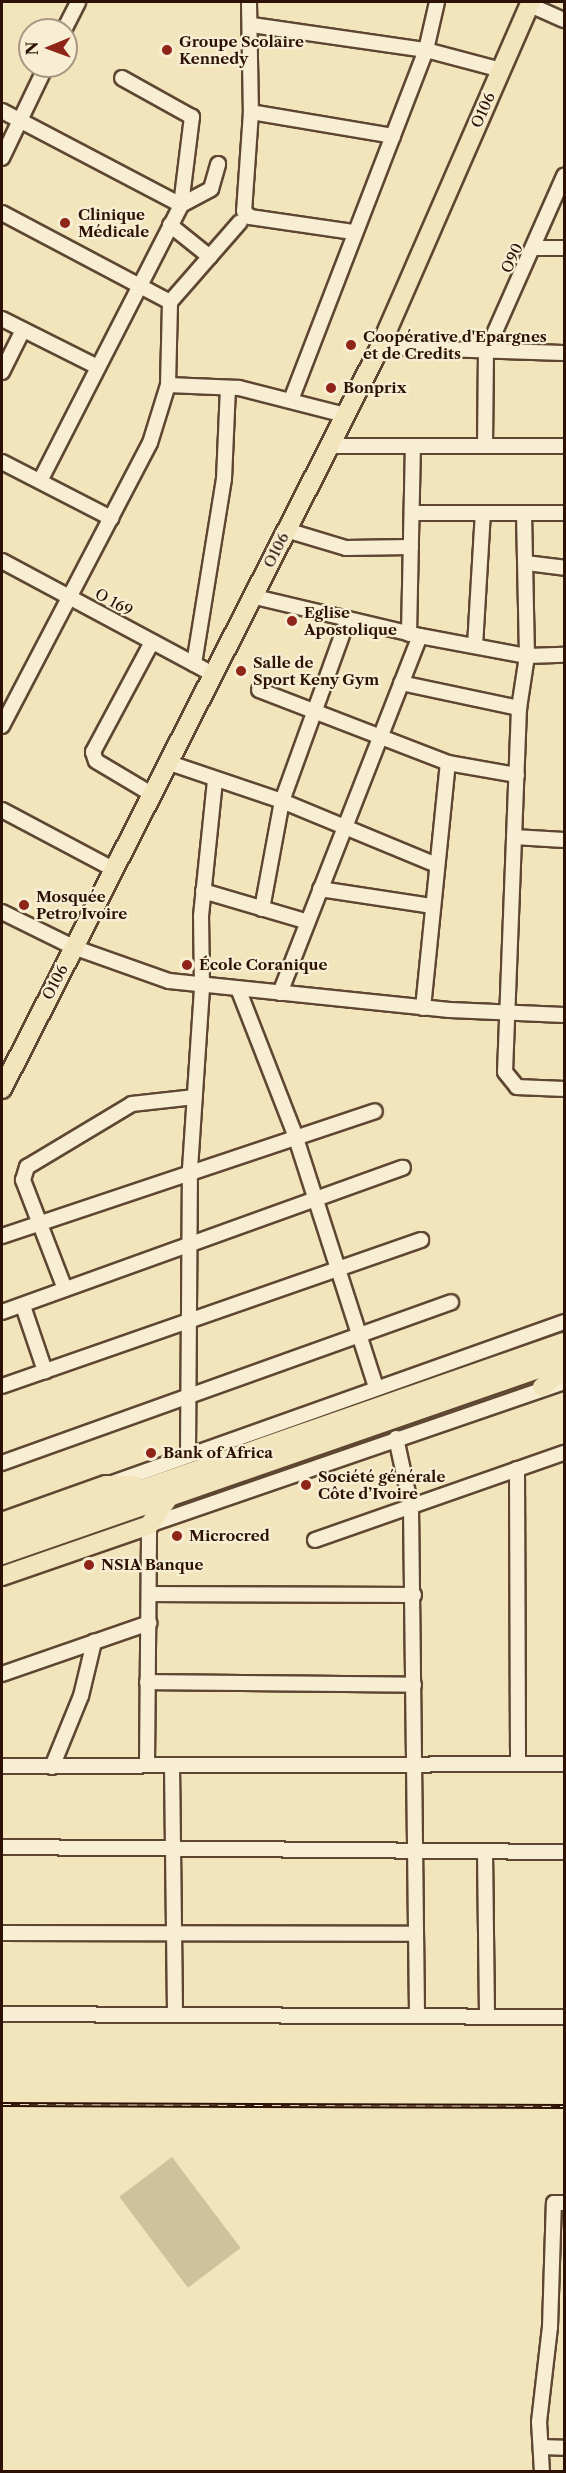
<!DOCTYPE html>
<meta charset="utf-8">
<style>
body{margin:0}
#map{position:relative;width:566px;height:2473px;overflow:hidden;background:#f2e5bc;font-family:"Libre Caslon Text",serif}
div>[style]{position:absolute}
.green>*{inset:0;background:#d0c19d;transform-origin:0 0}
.roads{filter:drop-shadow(2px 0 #5e4632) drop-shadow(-2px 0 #5e4632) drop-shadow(0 2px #5e4632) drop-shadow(0 -2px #5e4632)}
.minor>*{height:14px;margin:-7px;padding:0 7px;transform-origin:7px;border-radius:7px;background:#f7eed3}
.major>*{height:18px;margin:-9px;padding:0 9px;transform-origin:9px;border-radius:9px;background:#f2e5bc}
.rail>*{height:5px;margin-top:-2.5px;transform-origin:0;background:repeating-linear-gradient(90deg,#f7eed3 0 9px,#2c1104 0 18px);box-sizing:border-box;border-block:2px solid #2c1104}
.dots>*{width:16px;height:16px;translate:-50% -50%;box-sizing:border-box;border:3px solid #f7eed3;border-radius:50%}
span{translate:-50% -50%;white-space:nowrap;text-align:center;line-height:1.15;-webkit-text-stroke:4.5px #f7eed3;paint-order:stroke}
.poi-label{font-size:15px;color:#2c1104;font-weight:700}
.left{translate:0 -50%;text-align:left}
.street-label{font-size:15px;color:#2c1104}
.frame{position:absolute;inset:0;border:3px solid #2c1104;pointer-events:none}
.north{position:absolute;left:18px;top:18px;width:60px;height:60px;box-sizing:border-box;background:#f7eed3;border:2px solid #a69680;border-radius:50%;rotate:269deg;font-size:16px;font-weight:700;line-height:24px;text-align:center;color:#2c1104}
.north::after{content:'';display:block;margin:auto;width:21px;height:27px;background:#8f2418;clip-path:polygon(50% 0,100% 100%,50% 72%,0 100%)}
</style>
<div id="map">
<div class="green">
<i style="left:172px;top:2157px;width:114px;height:66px;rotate:53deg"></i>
</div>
<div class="roads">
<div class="minor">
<i style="left:249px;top:2px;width:110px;rotate:89deg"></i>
<i style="left:251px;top:112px;width:99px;rotate:94deg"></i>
<i style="left:244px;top:211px;width:8px;rotate:45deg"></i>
<i style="left:250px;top:217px;width:104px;rotate:8.3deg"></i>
<i style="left:530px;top:5px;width:37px;rotate:24deg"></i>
<i style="left:252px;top:25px;width:176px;rotate:8.2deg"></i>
<i style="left:426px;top:50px;width:78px;rotate:14.9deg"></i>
<i style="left:64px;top:30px;width:31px;rotate:-63deg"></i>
<i style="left:2px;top:111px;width:202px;rotate:27.7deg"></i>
<i style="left:251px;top:112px;width:144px;rotate:9.6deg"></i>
<i style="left:2px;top:158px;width:102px;rotate:-64.4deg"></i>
<i style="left:181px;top:205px;width:34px;rotate:-28deg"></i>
<i style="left:211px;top:189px;width:26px;rotate:-74deg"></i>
<i style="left:2px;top:213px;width:190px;rotate:27.9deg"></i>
<i style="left:170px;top:225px;width:51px;rotate:38.7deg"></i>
<i style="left:535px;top:248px;width:29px"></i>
<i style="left:2px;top:319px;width:107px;rotate:26.6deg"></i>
<i style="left:380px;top:347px;width:184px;rotate:1.9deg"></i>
<i style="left:2px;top:372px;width:47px;rotate:-63.4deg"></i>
<i style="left:168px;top:385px;width:71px;rotate:2.4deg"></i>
<i style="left:239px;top:388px;width:109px;rotate:14.3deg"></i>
<i style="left:291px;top:400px;width:375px;rotate:-68.9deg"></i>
<i style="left:426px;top:50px;width:49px;rotate:-77.1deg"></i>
<i style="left:330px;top:446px;width:234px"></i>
<i style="left:485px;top:446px;width:94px;rotate:-89.4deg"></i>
<i style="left:486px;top:352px;width:193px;rotate:-66.1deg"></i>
<i style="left:2px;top:462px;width:123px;rotate:27.2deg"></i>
<i style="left:40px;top:481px;width:310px;rotate:-62.9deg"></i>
<i style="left:181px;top:205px;width:89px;rotate:-82.9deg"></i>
<i style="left:192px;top:117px;width:80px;rotate:-150.9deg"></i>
<i style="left:412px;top:513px;width:152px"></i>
<i style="left:524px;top:513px;width:143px;rotate:88.8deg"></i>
<i style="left:527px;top:656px;width:53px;rotate:98.7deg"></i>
<i style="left:519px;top:708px;width:364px;rotate:92.2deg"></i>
<i style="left:505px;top:1072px;width:19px;rotate:51deg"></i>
<i style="left:517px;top:1087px;width:47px;rotate:2.4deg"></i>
<i style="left:286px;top:530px;width:63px;rotate:16.7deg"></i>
<i style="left:346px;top:548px;width:65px;rotate:-0.9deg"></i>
<i style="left:2px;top:561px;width:237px;rotate:28.2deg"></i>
<i style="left:526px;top:563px;width:38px;rotate:7deg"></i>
<i style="left:251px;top:596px;width:174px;rotate:13.3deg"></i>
<i style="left:420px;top:636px;width:109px;rotate:10.6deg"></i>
<i style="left:527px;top:656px;width:37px;rotate:-2deg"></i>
<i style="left:409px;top:634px;width:184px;rotate:-88.8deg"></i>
<i style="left:152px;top:642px;width:125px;rotate:118.2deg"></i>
<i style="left:93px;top:752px;width:9px;rotate:72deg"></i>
<i style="left:96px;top:761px;width:66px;rotate:30.8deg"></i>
<i style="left:475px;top:646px;width:133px;rotate:-86.6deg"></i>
<i style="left:194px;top:664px;width:187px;rotate:-80.8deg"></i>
<i style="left:224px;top:479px;width:91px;rotate:-87.5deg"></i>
<i style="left:401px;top:683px;width:121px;rotate:12deg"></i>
<i style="left:259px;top:690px;width:203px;rotate:21.1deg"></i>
<i style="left:448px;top:763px;width:70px;rotate:9.9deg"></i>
<i style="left:2px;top:726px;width:319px;rotate:-62.4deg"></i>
<i style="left:150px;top:443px;width:61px;rotate:-72.8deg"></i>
<i style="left:168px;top:385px;width:83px;rotate:-88.6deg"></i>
<i style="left:170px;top:302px;width:106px;rotate:-48.8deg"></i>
<i style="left:167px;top:762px;width:121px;rotate:18.7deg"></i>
<i style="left:282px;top:801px;width:165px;rotate:22.5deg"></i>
<i style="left:2px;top:810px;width:126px;rotate:28deg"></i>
<i style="left:514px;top:837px;width:50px;rotate:3.4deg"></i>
<i style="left:320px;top:889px;width:114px;rotate:8.6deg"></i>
<i style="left:203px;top:891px;width:109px;rotate:16.4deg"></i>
<i style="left:262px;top:909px;width:110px;rotate:-79.5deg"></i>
<i style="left:282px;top:801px;width:191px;rotate:-70.1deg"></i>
<i style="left:2px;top:912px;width:79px;rotate:26.2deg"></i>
<i style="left:73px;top:947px;width:102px;rotate:19.5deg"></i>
<i style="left:169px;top:981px;width:282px;rotate:5.9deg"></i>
<i style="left:450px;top:1010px;width:114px;rotate:2.5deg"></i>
<i style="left:239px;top:991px;width:155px;rotate:68.7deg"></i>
<i style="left:295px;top:1135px;width:266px;rotate:72.2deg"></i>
<i style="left:280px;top:993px;width:383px;rotate:-68.6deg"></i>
<i style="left:423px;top:1008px;width:246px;rotate:-84.2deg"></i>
<i style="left:2px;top:1236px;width:393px;rotate:-18.5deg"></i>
<i style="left:65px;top:1289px;width:117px;rotate:-111.1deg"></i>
<i style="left:23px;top:1180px;width:14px;rotate:-73deg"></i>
<i style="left:27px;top:1167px;width:122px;rotate:-31deg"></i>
<i style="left:132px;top:1104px;width:63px;rotate:-6.3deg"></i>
<i style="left:23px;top:1306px;width:69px;rotate:71.3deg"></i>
<i style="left:2px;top:1312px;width:426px;rotate:-19.8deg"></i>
<i style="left:2px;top:1386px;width:444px;rotate:-19.2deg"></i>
<i style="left:396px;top:1438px;width:71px;rotate:77.7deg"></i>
<i style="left:411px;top:1507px;width:509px;rotate:89.32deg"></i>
<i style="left:188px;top:1452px;width:283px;rotate:-89.6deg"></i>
<i style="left:190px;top:1169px;width:183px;rotate:-86.2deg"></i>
<i style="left:202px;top:986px;width:70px;rotate:-90.8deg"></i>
<i style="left:201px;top:916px;width:137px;rotate:-84.1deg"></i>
<i style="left:2px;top:1463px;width:477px;rotate:-19.7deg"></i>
<i style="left:517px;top:1469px;width:295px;rotate:89.8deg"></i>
<i style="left:112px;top:1483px;width:480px;rotate:-19.6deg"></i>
<i style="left:315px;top:1540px;width:264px;rotate:-19.3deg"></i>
<i style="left:149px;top:1594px;width:265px;rotate:0.2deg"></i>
<i style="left:2px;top:1674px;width:156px;rotate:-19.1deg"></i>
<i style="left:147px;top:1682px;width:267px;rotate:0.6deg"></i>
<i style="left:147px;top:1765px;width:240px;rotate:-89.5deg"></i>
<i style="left:149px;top:1525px;width:439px;rotate:-19deg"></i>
<i style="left:172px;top:1765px;width:250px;rotate:89.3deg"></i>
<i style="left:2px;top:1766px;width:562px;rotate:-0.2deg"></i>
<i style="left:52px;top:1767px;width:77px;rotate:-67.8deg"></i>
<i style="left:81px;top:1696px;width:56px;rotate:-76.5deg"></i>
<i style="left:2px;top:1847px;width:562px;rotate:0.51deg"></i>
<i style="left:485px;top:1851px;width:165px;rotate:89.3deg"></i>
<i style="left:2px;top:1933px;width:414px;rotate:0.1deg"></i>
<i style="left:2px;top:2014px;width:562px;rotate:0.31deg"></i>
<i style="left:541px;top:2447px;width:23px;rotate:2deg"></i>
<i style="left:542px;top:2472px;width:50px;rotate:-93.4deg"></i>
<i style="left:539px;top:2422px;width:96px;rotate:-83.4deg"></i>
<i style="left:550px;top:2327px;width:124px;rotate:-88.2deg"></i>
<i style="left:554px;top:2203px;width:10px"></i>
</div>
<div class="major">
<i style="left:2px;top:1089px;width:833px;rotate:-63deg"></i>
<i style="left:380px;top:347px;width:377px;rotate:-66.4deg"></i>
<i style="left:542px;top:1387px;width:28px;rotate:-38deg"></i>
<i style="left:2px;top:1522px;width:110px;rotate:-19.6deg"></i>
<i style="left:106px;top:1485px;width:29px"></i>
<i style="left:2px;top:1538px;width:595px;rotate:-19.23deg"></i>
<i style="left:2px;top:1555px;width:595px;rotate:-19.14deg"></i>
<i style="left:2px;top:1576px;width:156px;rotate:-19.1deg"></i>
<i style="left:149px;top:1525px;width:31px;rotate:-54deg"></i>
</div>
</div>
<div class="rail">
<i style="left:2px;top:2104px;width:562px;rotate:0.2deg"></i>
</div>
<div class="dots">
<i style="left:167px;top:50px;background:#8f2418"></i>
<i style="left:65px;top:223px;background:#8f2418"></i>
<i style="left:351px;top:345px;background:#8f2418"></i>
<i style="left:331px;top:388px;background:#8f2418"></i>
<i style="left:292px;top:621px;background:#8f2418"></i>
<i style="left:241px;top:671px;background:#8f2418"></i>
<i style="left:24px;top:905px;background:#8f2418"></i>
<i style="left:187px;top:965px;background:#8f2418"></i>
<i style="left:151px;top:1453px;background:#8f2418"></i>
<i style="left:306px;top:1485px;background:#8f2418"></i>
<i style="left:177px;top:1536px;background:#8f2418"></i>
<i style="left:89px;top:1565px;background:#8f2418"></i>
</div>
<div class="poi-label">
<span class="left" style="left:179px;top:50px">Groupe Scolaire<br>Kennedy</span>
<span class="left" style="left:78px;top:223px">Clinique<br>Médicale</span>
<span class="left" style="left:363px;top:345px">Coopérative d'Epargnes<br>et de Credits</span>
<span class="left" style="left:343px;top:388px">Bonprix</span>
<span class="left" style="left:304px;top:621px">Eglise<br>Apostolique</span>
<span class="left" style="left:253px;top:671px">Salle de<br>Sport Keny Gym</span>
<span class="left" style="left:36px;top:905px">Mosquée<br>Petro Ivoire</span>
<span class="left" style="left:199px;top:965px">École Coranique</span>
<span class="left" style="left:163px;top:1453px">Bank of Africa</span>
<span class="left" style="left:318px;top:1485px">Société générale<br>Côte d’Ivoire</span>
<span class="left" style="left:189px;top:1536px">Microcred</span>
<span class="left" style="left:101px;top:1565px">NSIA Banque</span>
</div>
<div class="street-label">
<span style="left:483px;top:110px;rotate:-66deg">O106</span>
<span style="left:512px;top:258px;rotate:-65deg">O90</span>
<span style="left:276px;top:550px;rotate:-63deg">O106</span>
<span style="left:114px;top:602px;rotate:29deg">O 169</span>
<span style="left:55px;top:982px;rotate:-63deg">O106</span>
</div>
<div class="frame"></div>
<div class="north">N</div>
</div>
